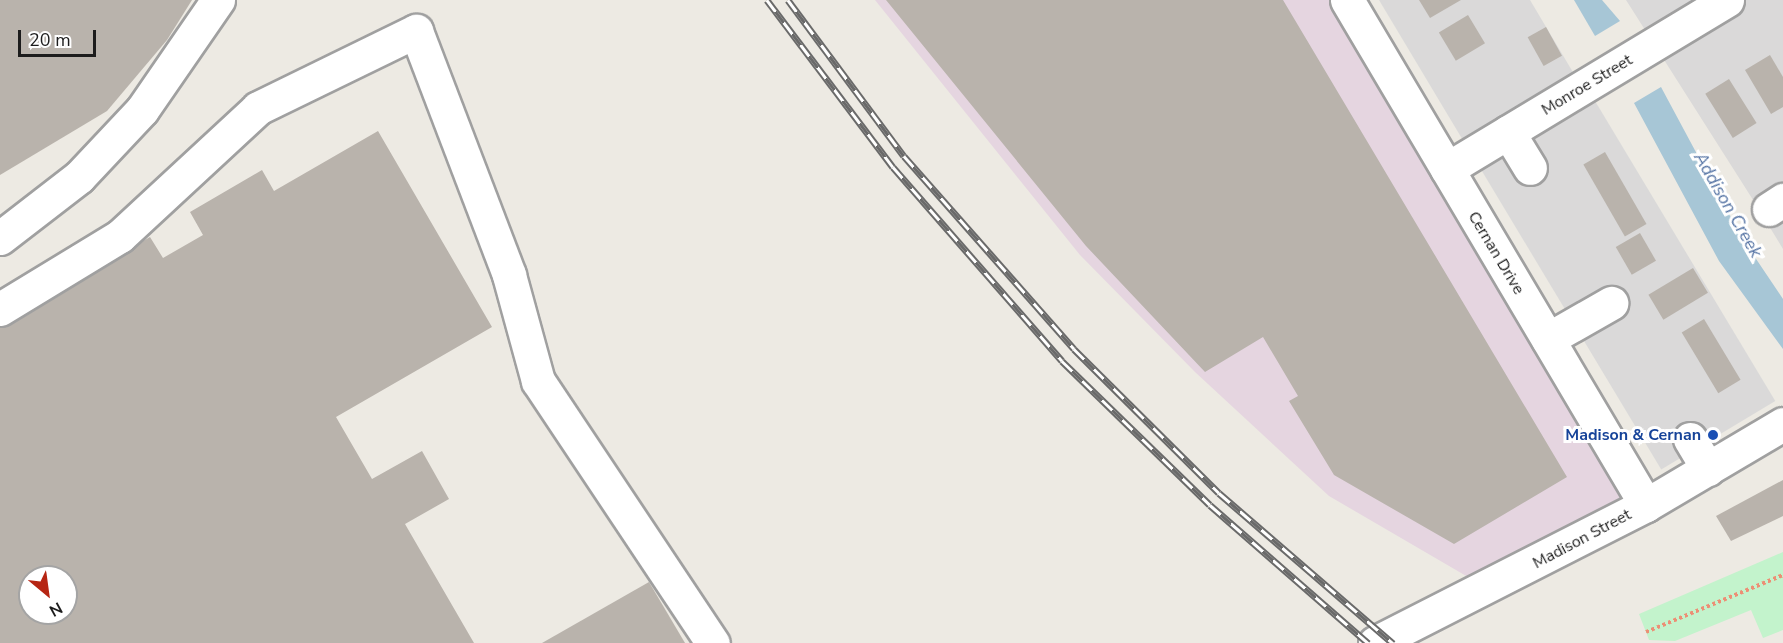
<!DOCTYPE html>
<style>
body{margin:0}
#map{position:relative;width:1783px;height:643px;overflow:hidden;background:#edeae3;font-family:"Nunito Sans",sans-serif}
div>[style]{position:absolute}
.residential>*{inset:0;background:#dad9d9;transform-origin:0 0}
.industrial>*{inset:0;background:#e5d5e0}
.park>*{inset:0;background:#c3f3cc}
.water>*{inset:0;background:#a7c6d6}
.building>*{inset:0;background:#b9b3ac;transform-origin:0 0}
.path>*{height:4px;margin-top:-2px;transform-origin:0;background:repeating-linear-gradient(90deg,#ec8f75 0 3px,transparent 0 6px)}
.roads{filter:drop-shadow(2px 0 #a0a0a0) drop-shadow(-2px 0 #a0a0a0) drop-shadow(0 2px #a0a0a0) drop-shadow(0 -2px #a0a0a0)}
.minor>*{height:33px;margin:-16.5px;padding:0 16.5px;transform-origin:16.5px;border-radius:16.5px;background:#fff}
.rail>*{height:7px;margin-top:-3.5px;transform-origin:0;background:repeating-linear-gradient(90deg,#fff 0 14px,#6a6a6a 0 28px);box-sizing:border-box;border-block:2px solid #6a6a6a}
.dots>*{width:16px;height:16px;translate:-50% -50%;box-sizing:border-box;border:3px solid #fff;border-radius:50%}
span{translate:-50% -50%;white-space:nowrap;text-align:center;line-height:1.15;-webkit-text-stroke:6px #fff;paint-order:stroke}
.street-label{font-size:16px;color:#1c1c1c}
.transit-label{font-size:16px;color:#164399;font-weight:700}
.right{translate:-100% -50%;text-align:right}
.water-label{font-size:18px;color:#5271a2;font-style:italic}
.north{position:absolute;left:18px;top:565px;width:60px;height:60px;box-sizing:border-box;background:#fff;border:2px solid #a4a4a4;border-radius:50%;rotate:151deg;font-size:16px;font-weight:700;line-height:24px;text-align:center;color:#1c1c1c}
.north::after{content:'';display:block;margin:auto;width:21px;height:27px;background:#b62513;clip-path:polygon(50% 0,100% 100%,50% 72%,0 100%)}
.scale{position:absolute;left:18px;top:30px;width:78px;height:27px;box-sizing:border-box;border:3px solid #1c1c1c;border-top:0;padding-left:8px;font-size:18px;line-height:21px;white-space:nowrap;color:#1c1c1c;-webkit-text-stroke:4px #fff;paint-order:stroke}
</style>
<div id="map">
<div class="residential">
<i style="clip-path:polygon(1379px 0,1530px 0,1574px 74px,1464px 142px)"></i>
<i style="clip-path:polygon(1626px 0,1783px 0,1783px 249px,1755px 203px)"></i>
<i style="left:1595px;top:101px;width:350px;height:133px;rotate:59deg"></i>
</div>
<div class="industrial">
<i style="clip-path:polygon(875px 0,1337px 0,1633px 502px,1480px 584px,1329px 496px,1195px 372px,1080px 255px)"></i>
</div>
<div class="park">
<i style="clip-path:polygon(1783px 552px,1783px 630px,1763px 638px,1751px 610px,1675px 641px,1649px 640px,1639px 614px)"></i>
</div>
<div class="water">
<i style="clip-path:polygon(1574px 0,1602px 0,1620px 21px,1595px 36px)"></i>
<i style="clip-path:polygon(1661px 87px,1742px 238px,1783px 299px,1783px 349px,1719px 261px,1634px 103px)"></i>
</div>
<div class="building">
<i style="clip-path:polygon(0 0,192px 0,167px 40px,107px 111px,0 175px)"></i>
<i style="clip-path:polygon(886px 0,1283px 0,1567px 477px,1454px 544px,1334px 475px,1289px 401px,1298px 396px,1263px 337px,1205px 372px,1086px 246px)"></i>
<i style="clip-path:polygon(1419px 0,1461px 0,1430px 18px)"></i>
<i style="left:1468px;top:15px;width:33px;height:34px;rotate:59deg"></i>
<i style="left:1546px;top:27px;width:33px;height:21px;rotate:61deg"></i>
<i style="clip-path:polygon(1770px 55px,1783px 77px,1783px 107px,1771px 114px,1745px 70px)"></i>
<i style="left:1729px;top:79px;width:52px;height:28px;rotate:58deg"></i>
<i style="clip-path:polygon(evenodd,378px 131px,492px 327px,336px 417px,372px 479px,422px 451px,449px 499px,405px 524px,474px 643px,0 643px,0 324px,150px 237px,163px 258px,203px 235px,190px 212px,262px 170px,274px 191px,378px 131px,30px 577px,66px 577px,66px 613px,30px 613px,30px 577px)"></i>
<i style="left:1605px;top:152px;width:83px;height:25px;rotate:60deg"></i>
<i style="left:1640px;top:233px;width:32px;height:28px;rotate:60deg"></i>
<i style="left:1693px;top:268px;width:29px;height:52px;rotate:59deg"></i>
<i style="left:1704px;top:319px;width:71px;height:26px;rotate:59deg"></i>
<i style="clip-path:polygon(1783px 480px,1783px 516px,1731px 541px,1716px 516px)"></i>
<i style="clip-path:polygon(649px 582px,685px 643px,542px 643px)"></i>
</div>
<div class="path">
<i style="left:1646px;top:632px;width:148px;rotate:-22.6deg"></i>
</div>
<div class="roads">
<div class="minor">
<i style="left:1347px;top:0;width:587px;rotate:59.37deg"></i>
<i style="left:1508px;top:132px;width:42px;rotate:58.6deg"></i>
<i style="left:1447px;top:169px;width:327px;rotate:-31.1deg"></i>
<i style="left:1769px;top:209px;width:17px;rotate:-33deg"></i>
<i style="left:0;top:238px;width:100px;rotate:-37.7deg"></i>
<i style="left:79px;top:177px;width:92px;rotate:-46.8deg"></i>
<i style="left:142px;top:110px;width:134px;rotate:-55.4deg"></i>
<i style="left:0;top:309px;width:140px;rotate:-31.3deg"></i>
<i style="left:120px;top:236px;width:188px;rotate:-42.8deg"></i>
<i style="left:258px;top:108px;width:176px;rotate:-26deg"></i>
<i style="left:416px;top:31px;width:261px;rotate:69.1deg"></i>
<i style="left:509px;top:275px;width:110px;rotate:74.7deg"></i>
<i style="left:538px;top:381px;width:315px;rotate:56.3deg"></i>
<i style="left:1548px;top:339px;width:73px;rotate:-29.7deg"></i>
<i style="left:1690px;top:439px;width:35px;rotate:59deg"></i>
<i style="left:1375px;top:643px;width:304px;rotate:-27deg"></i>
<i style="left:1646px;top:505px;width:159px;rotate:-30.6deg"></i>
</div>
</div>
<div class="rail">
<i style="left:767px;top:0;width:209px;rotate:53deg"></i>
<i style="left:893px;top:167px;width:257px;rotate:48.9deg"></i>
<i style="left:1062px;top:361px;width:206px;rotate:44.2deg"></i>
<i style="left:1210px;top:505px;width:210px;rotate:41.1deg"></i>
<i style="left:788px;top:0;width:194px;rotate:53.4deg"></i>
<i style="left:904px;top:156px;width:257px;rotate:48.6deg"></i>
<i style="left:1074px;top:349px;width:204px;rotate:44.8deg"></i>
<i style="left:1219px;top:493px;width:230px;rotate:40.8deg"></i>
</div>
<div class="dots">
<i style="left:1713px;top:435px;background:#1a4fb4"></i>
</div>
<div class="street-label">
<span style="left:1587px;top:85px;rotate:-31deg">Monroe Street</span>
<span style="left:1496px;top:253px;rotate:59deg">Cernan Drive</span>
<span style="left:1582px;top:539px;rotate:-28deg">Madison Street</span>
</div>
<div class="transit-label">
<span class="right" style="left:1701px;top:435px">Madison &amp; Cernan</span>
</div>
<div class="water-label">
<span style="left:1728px;top:205px;rotate:60deg">Addison Creek</span>
</div>
<div class="north">N</div>
<div class="scale">20 m</div>
</div>
